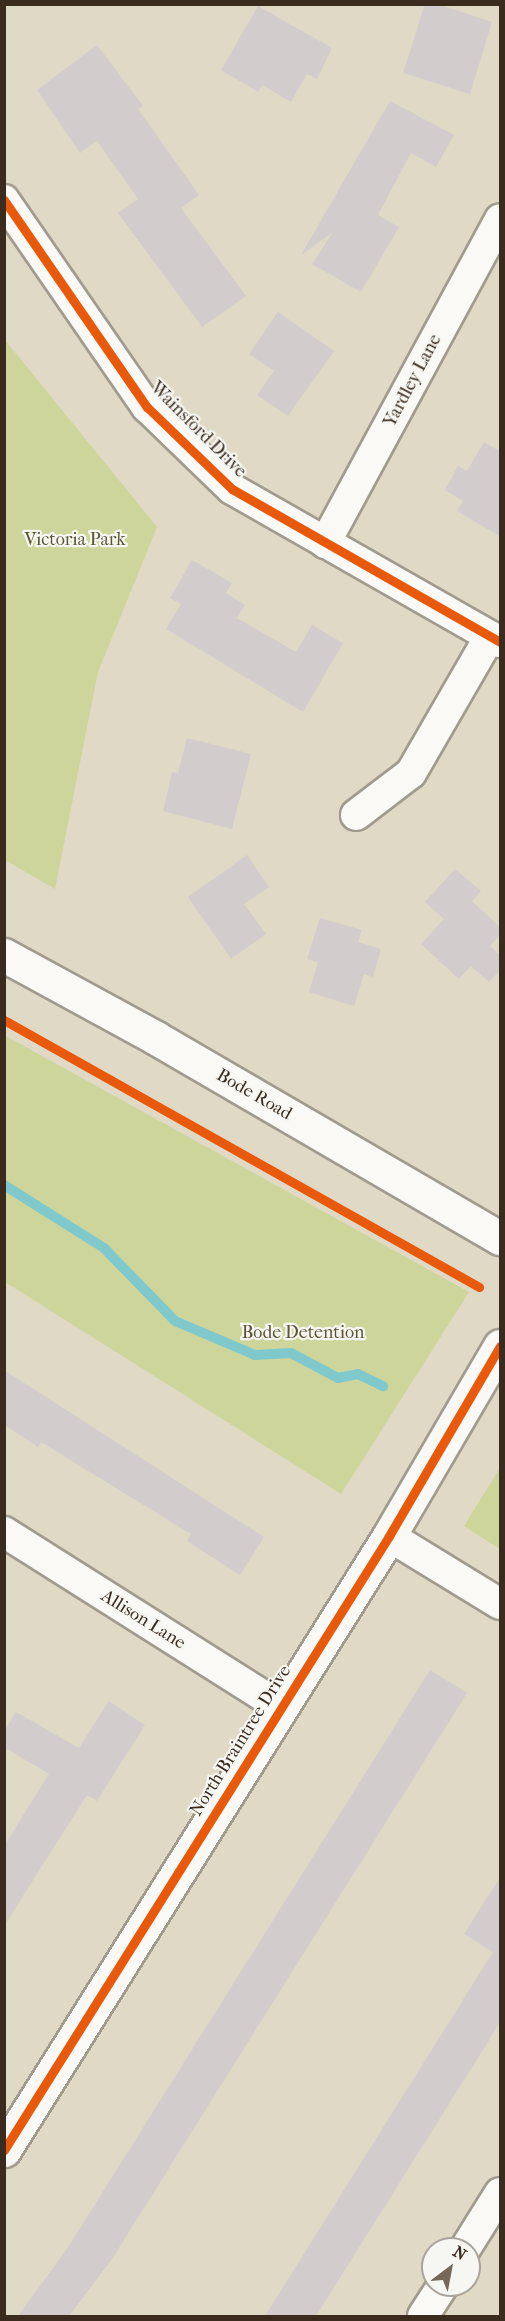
<!DOCTYPE html>
<style>
body{margin:0}
#map{position:relative;width:505px;height:2321px;overflow:hidden;background:#e0d9c6;font-family:"IM FELL French Canon",serif}
div>[style]{position:absolute}
.green>*{inset:0;background:#cdd59a}
.stream>*{height:10px;margin:-5px;padding:0 5px;transform-origin:5px;border-radius:5px;background:#7fc9cc}
.building>*{inset:0;background:#d2cccc}
.roads{filter:drop-shadow(2px 0 #a19b8e) drop-shadow(-2px 0 #a19b8e) drop-shadow(0 2px #a19b8e) drop-shadow(0 -2px #a19b8e)}
.street>*{height:30px;margin:-15px;padding:0 15px;transform-origin:15px;border-radius:15px;background:#faf9f6}
.secondary>*{height:33px;margin:-16.5px;padding:0 16.5px;transform-origin:16.5px;border-radius:16.5px;background:#faf9f6}
.cycleway>*{height:9px;margin:-4.5px;padding:0 4.5px;transform-origin:4.5px;border-radius:4.5px;background:#e8590c}
span{translate:-50% -50%;white-space:nowrap;text-align:center;line-height:1.15;-webkit-text-stroke:4.5px #f6f6f2;paint-order:stroke}
.street-label{font-size:18px;color:#3b2a1e}
.park-label{font-size:18px;color:#5c5434}
.frame{position:absolute;inset:0;border:6px solid #3b2a1e;pointer-events:none}
.north{position:absolute;left:421px;top:2237px;width:60px;height:60px;box-sizing:border-box;background:#f6f6f2;border:2px solid #aba49d;border-radius:50%;rotate:32deg;font-size:16px;font-weight:700;line-height:24px;text-align:center;color:#3b2a1e}
.north::after{content:'';display:block;margin:auto;width:21px;height:27px;background:#756759;clip-path:polygon(50% 0,100% 100%,50% 72%,0 100%)}
</style>
<div id="map">
<div class="green">
<i style="clip-path:polygon(5px 340px,157px 527px,98px 672px,55px 889px,5px 860px)"></i>
<i style="clip-path:polygon(4px 1035px,469px 1292px,341px 1494px,5px 1282px)"></i>
<i style="clip-path:polygon(500px 1468px,500px 1549px,464px 1526px)"></i>
</div>
<div class="stream">
<i style="left:4px;top:1185px;width:118px;rotate:32.2deg"></i>
<i style="left:104px;top:1248px;width:102px;rotate:45.8deg"></i>
<i style="left:175px;top:1321px;width:87px;rotate:23deg"></i>
<i style="left:255px;top:1355px;width:36px;rotate:-3deg"></i>
<i style="left:291px;top:1353px;width:53px;rotate:28deg"></i>
<i style="left:338px;top:1378px;width:20px;rotate:-11deg"></i>
<i style="left:358px;top:1374px;width:28px;rotate:26deg"></i>
</div>
<div class="building">
<i style="clip-path:polygon(425px 4px,437px 4px,492px 22px,470px 94px,403px 73px)"></i>
<i style="clip-path:polygon(258px 6px,332px 48px,317px 79px,307px 74px,291px 102px,262px 85px,258px 92px,221px 70px)"></i>
<i style="clip-path:polygon(97px 45px,143px 106px,138px 109px,199px 195px,181px 208px,246px 296px,202px 327px,118px 213px,138px 199px,97px 141px,80px 153px,37px 90px)"></i>
<i style="clip-path:polygon(390px 101px,454px 135px,436px 167px,411px 153px,378px 215px,399px 227px,361px 292px,312px 264px,333px 232px,301px 255px)"></i>
<i style="clip-path:polygon(278px 312px,334px 351px,288px 416px,257px 395px,274px 371px,249px 354px)"></i>
<i style="clip-path:polygon(484px 442px,501px 452px,501px 537px,457px 511px,463px 501px,445px 490px,458px 466px,467px 471px)"></i>
<i style="clip-path:polygon(192px 560px,232px 583px,226px 593px,245px 605px,237px 618px,296px 652px,312px 625px,343px 643px,303px 712px,166px 629px,181px 604px,170px 598px)"></i>
<i style="clip-path:polygon(187px 738px,251px 754px,232px 829px,163px 811px,172px 772px,178px 773px)"></i>
<i style="clip-path:polygon(247px 855px,269px 887px,244px 904px,266px 934px,231px 959px,188px 897px)"></i>
<i style="clip-path:polygon(455px 869px,481px 891px,472px 901px,501px 928px,501px 934px,490px 946px,501px 956px,501px 969px,489px 982px,471px 966px,459px 979px,421px 944px,444px 919px,425px 902px)"></i>
<i style="clip-path:polygon(320px 918px,362px 930px,358px 942px,381px 949px,373px 977px,364px 974px,354px 1006px,309px 992px,318px 962px,307px 959px)"></i>
<i style="clip-path:polygon(4px 1370px,264px 1537px,240px 1575px,187px 1541px,191px 1534px,41px 1442px,38px 1447px,4px 1425px)"></i>
<i style="clip-path:polygon(430px 1670px,467px 1693px,112px 2259px,69px 2316px,18px 2316px,67px 2249px)"></i>
<i style="clip-path:polygon(109px 1701px,145px 1725px,97px 1801px,87px 1795px,4px 1926px,4px 1846px,49px 1774px,4px 1747px,4px 1732px,16px 1712px,79px 1748px)"></i>
<i style="clip-path:polygon(501px 1876px,501px 2021px,316px 2316px,265px 2316px,493px 1952px,464px 1934px)"></i>
</div>
<div class="roads">
<div class="street">
<i style="left:4px;top:200px;width:252px;rotate:55.4deg"></i>
<i style="left:147px;top:407px;width:118px;rotate:44deg"></i>
<i style="left:232px;top:489px;width:309px;rotate:29.7deg"></i>
<i style="left:325px;top:543px;width:368px;rotate:-61.6deg"></i>
<i style="left:356px;top:815px;width:69px;rotate:-37.4deg"></i>
<i style="left:411px;top:773px;width:158px;rotate:-60deg"></i>
<i style="left:4px;top:1532px;width:328px;rotate:32.3deg"></i>
<i style="left:389px;top:1536px;width:130px;rotate:31.5deg"></i>
<i style="left:465px;top:2249px;width:66px;rotate:-58deg"></i>
<i style="left:423px;top:2316px;width:37px;rotate:-57deg"></i>
</div>
<div class="secondary">
<i style="left:4px;top:955px;width:173px;rotate:28.6deg"></i>
<i style="left:156px;top:1038px;width:398px;rotate:30.2deg"></i>
<i style="left:4px;top:2150px;width:725px;rotate:-57.91deg"></i>
<i style="left:389px;top:1536px;width:220px;rotate:-59.7deg"></i>
</div>
</div>
<div class="cycleway">
<i style="left:4px;top:200px;width:252px;rotate:55.4deg"></i>
<i style="left:147px;top:407px;width:118px;rotate:44deg"></i>
<i style="left:232px;top:489px;width:309px;rotate:29.7deg"></i>
<i style="left:4px;top:1020px;width:545px;rotate:29.34deg"></i>
<i style="left:4px;top:2150px;width:725px;rotate:-57.91deg"></i>
<i style="left:389px;top:1536px;width:220px;rotate:-59.7deg"></i>
</div>
<div class="street-label">
<span style="left:413px;top:381px;rotate:-62deg">Yardley Lane</span>
<span style="left:198px;top:430px;rotate:45deg">Wainsford Drive</span>
<span style="left:254px;top:1095px;rotate:30deg">Bode Road</span>
<span style="left:143px;top:1620px;rotate:32deg">Allison Lane</span>
<span style="left:241px;top:1741px;rotate:-58deg">North Braintree Drive</span>
</div>
<div class="park-label">
<span style="left:75px;top:540px">Victoria Park</span>
<span style="left:303px;top:1333px">Bode Detention</span>
</div>
<div class="frame"></div>
<div class="north">N</div>
</div>
